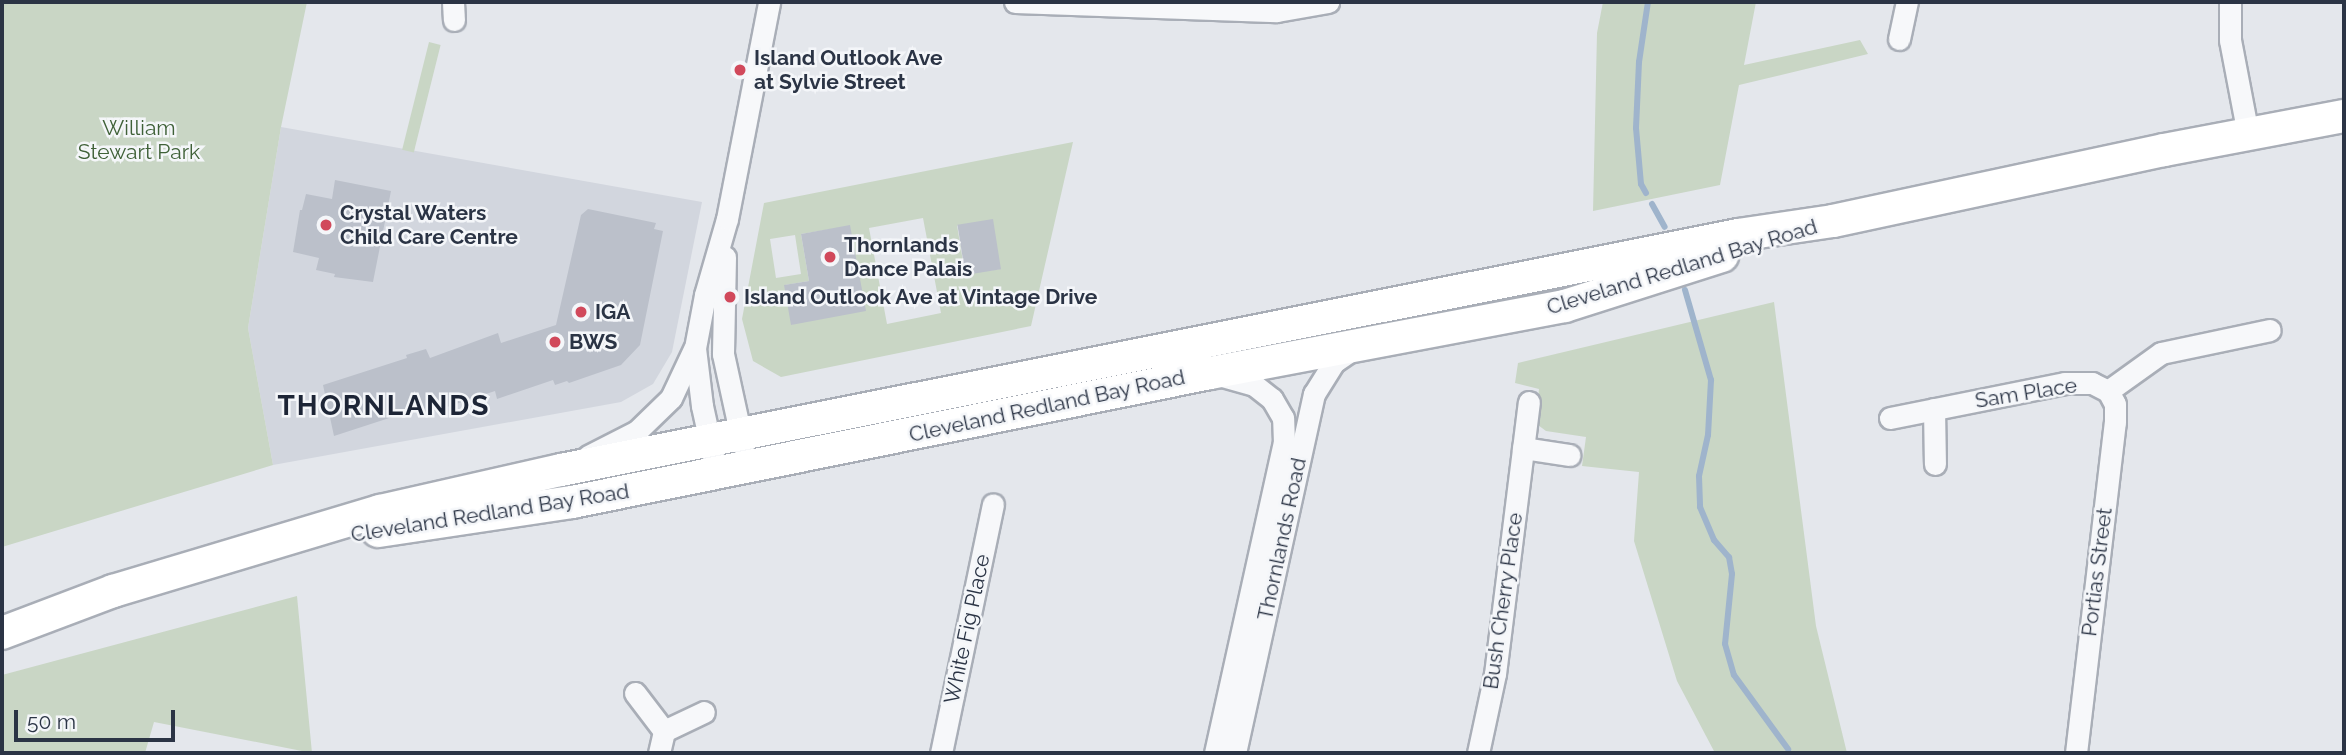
<!DOCTYPE html>
<style>
body{margin:0}
#map{position:relative;width:2346px;height:755px;overflow:hidden;background:#e4e7ec;font-family:Raleway,sans-serif}
div>[style]{position:absolute}
.built>*{inset:0;background:#d2d6de}
.green>*{inset:0;background:#c9d6c5;transform-origin:0 0}
.stream>*{height:6px;margin:-3px;padding:0 3px;transform-origin:3px;border-radius:3px;background:#9fb4cc}
.building>*{inset:0;background:#bbc0ca;transform-origin:0 0}
.roads{filter:drop-shadow(2px 0 #a9aeb7) drop-shadow(-2px 0 #a9aeb7) drop-shadow(0 2px #a9aeb7) drop-shadow(0 -2px #a9aeb7)}
.minor>*{height:21px;margin:-10.5px;padding:0 10.5px;transform-origin:10.5px;border-radius:10.5px;background:#f7f8fa}
.highway>*{height:32px;margin:-16px;padding:0 16px;transform-origin:16px;border-radius:16px;background:#fff}
.dots>*{width:19px;height:19px;translate:-50% -50%;box-sizing:border-box;border:4px solid #f4f6f9;border-radius:50%}
span{translate:-50% -50%;white-space:nowrap;text-align:center;line-height:1.15;-webkit-text-stroke:5px #f4f6f9;paint-order:stroke}
.poi-label{font-size:21px;color:#2b3445;font-weight:700}
.left{translate:0 -50%;text-align:left}
.park-label{font-size:21px;color:#3f6138}
.street-label{font-size:21px;color:#2b3445}
.district-label{font-size:28px;color:#1d2536;font-weight:700;letter-spacing:2px}
.frame{position:absolute;inset:0;border:4px solid #2b3445;pointer-events:none}
.scale{position:absolute;left:14px;top:710px;width:161px;height:32px;box-sizing:border-box;border:4px solid #2b3445;border-top:0;padding-left:9px;font-size:21px;line-height:24px;white-space:nowrap;color:#2b3445;-webkit-text-stroke:5px #f4f6f9;paint-order:stroke}
</style>
<div id="map">
<div class="built">
<i style="clip-path:polygon(281px 127px,702px 202px,672px 352px,653px 384px,621px 402px,273px 465px,248px 328px)"></i>
</div>
<div class="green">
<i style="clip-path:polygon(2px 2px,307px 2px,281px 127px,248px 328px,273px 465px,2px 547px)"></i>
<i style="clip-path:polygon(1603px 2px,1756px 2px,1744px 65px,1860px 40px,1868px 54px,1739px 85px,1720px 185px,1593px 211px,1597px 33px)"></i>
<i style="left:429px;top:42px;width:12px;height:111px;rotate:14deg"></i>
<i style="clip-path:polygon(evenodd,1073px 142px,1031px 326px,781px 377px,753px 361px,742px 319px,764px 203px,1073px 142px,923px 218px,941px 313px,887px 324px,869px 228px,923px 218px,1073px 142px,957px 225px,1000px 269px,965px 274px,957px 225px,1073px 142px,850px 226px,792px 325px,785px 285px,809px 281px,801px 234px,850px 226px,1073px 142px,795px 235px,801px 274px,776px 278px,770px 239px,795px 235px)"></i>
<i style="clip-path:polygon(1774px 302px,1816px 626px,1847px 753px,1715px 753px,1677px 681px,1634px 541px,1639px 472px,1582px 466px,1586px 437px,1546px 431px,1538px 425px,1536px 415px,1539px 389px,1515px 383px,1518px 363px)"></i>
<i style="clip-path:polygon(297px 596px,312px 753px,154px 722px,145px 753px,2px 753px,2px 675px)"></i>
</div>
<div class="stream">
<i style="left:1646px;top:193px;width:10px;rotate:-119deg"></i>
<i style="left:1641px;top:184px;width:56px;rotate:-95.1deg"></i>
<i style="left:1636px;top:128px;width:66px;rotate:-87.4deg"></i>
<i style="left:1639px;top:62px;width:61px;rotate:-81.5deg"></i>
<i style="left:1652px;top:204px;width:26px;rotate:61deg"></i>
<i style="left:1685px;top:290px;width:94px;rotate:73.9deg"></i>
<i style="left:1711px;top:380px;width:55px;rotate:93.1deg"></i>
<i style="left:1708px;top:435px;width:42px;rotate:102.4deg"></i>
<i style="left:1699px;top:476px;width:31px;rotate:88deg"></i>
<i style="left:1700px;top:507px;width:36px;rotate:67deg"></i>
<i style="left:1714px;top:540px;width:23px;rotate:49deg"></i>
<i style="left:1729px;top:557px;width:17px;rotate:80deg"></i>
<i style="left:1732px;top:574px;width:70px;rotate:95.7deg"></i>
<i style="left:1725px;top:644px;width:32px;rotate:74deg"></i>
<i style="left:1734px;top:675px;width:92px;rotate:53.9deg"></i>
</div>
<div class="building">
<i style="clip-path:polygon(335px 180px,391px 191px,373px 282px,334px 277px,335px 274px,316px 270px,319px 258px,293px 252px,300px 210px,302px 210px,306px 194px,332px 199px)"></i>
<i style="clip-path:polygon(588px 209px,656px 223px,654px 229px,663px 231px,640px 345px,621px 365px,569px 383px,567px 381px,555px 385px,553px 380px,497px 399px,495px 391px,426px 414px,423px 407px,334px 436px,323px 385px,407px 358px,406px 355px,426px 349px,430px 358px,498px 333px,501px 343px,556px 325px,581px 215px)"></i>
<i style="left:993px;top:219px;width:51px;height:36px;rotate:81deg"></i>
<i style="clip-path:polygon(850px 225px,866px 311px,791px 325px,784px 285px,809px 281px,801px 234px)"></i>
</div>
<div class="roads">
<div class="minor">
<i style="left:453px;top:2px;width:18px;rotate:87deg"></i>
<i style="left:1015px;top:2px;width:262px;rotate:2deg"></i>
<i style="left:1277px;top:11px;width:52px;rotate:-10deg"></i>
<i style="left:2230px;top:2px;width:38px;rotate:90deg"></i>
<i style="left:2230px;top:40px;width:96px;rotate:79.2deg"></i>
<i style="left:1899px;top:39px;width:38px;rotate:-78deg"></i>
<i style="left:725px;top:257px;width:97px;rotate:91.2deg"></i>
<i style="left:723px;top:354px;width:94px;rotate:77.7deg"></i>
<i style="left:2108px;top:391px;width:65px;rotate:-35.6deg"></i>
<i style="left:2161px;top:353px;width:111px;rotate:-11.9deg"></i>
<i style="left:1934px;top:409px;width:55px;rotate:89deg"></i>
<i style="left:1890px;top:418px;width:178px;rotate:-11.3deg"></i>
<i style="left:2065px;top:383px;width:27px"></i>
<i style="left:2092px;top:383px;width:18px;rotate:27deg"></i>
<i style="left:1523px;top:448px;width:47px;rotate:8.7deg"></i>
<i style="left:588px;top:456px;width:55px;rotate:-27deg"></i>
<i style="left:637px;top:431px;width:47px;rotate:-44.1deg"></i>
<i style="left:671px;top:398px;width:54px;rotate:-64.9deg"></i>
<i style="left:717px;top:474px;width:70px;rotate:-102.4deg"></i>
<i style="left:702px;top:406px;width:58px;rotate:-96.9deg"></i>
<i style="left:695px;top:348px;width:54px;rotate:-79.3deg"></i>
<i style="left:705px;top:295px;width:79px;rotate:-73.9deg"></i>
<i style="left:727px;top:219px;width:221px;rotate:-79deg"></i>
<i style="left:635px;top:693px;width:48px;rotate:52.7deg"></i>
<i style="left:664px;top:731px;width:44px;rotate:-25.4deg"></i>
<i style="left:659px;top:753px;width:23px;rotate:-77deg"></i>
<i style="left:941px;top:753px;width:254px;rotate:-78.2deg"></i>
<i style="left:1215px;top:753px;width:318px;rotate:-77.5deg"></i>
<i style="left:1284px;top:443px;width:25px;rotate:-92deg"></i>
<i style="left:1283px;top:418px;width:22px;rotate:-120deg"></i>
<i style="left:1272px;top:399px;width:23px;rotate:-142deg"></i>
<i style="left:1254px;top:385px;width:37px;rotate:-164deg"></i>
<i style="left:1235px;top:753px;width:368px;rotate:-77.6deg"></i>
<i style="left:1314px;top:394px;width:38px;rotate:-58deg"></i>
<i style="left:1334px;top:362px;width:23px;rotate:-34deg"></i>
<i style="left:1478px;top:753px;width:81px;rotate:-77.9deg"></i>
<i style="left:1495px;top:674px;width:274px;rotate:-82.9deg"></i>
<i style="left:2076px;top:753px;width:333px;rotate:-83.3deg"></i>
<i style="left:2115px;top:422px;width:18px;rotate:-90deg"></i>
<i style="left:2115px;top:404px;width:15px;rotate:-118deg"></i>
</div>
<div class="highway">
<i style="left:378px;top:531px;width:196px;rotate:-8.5deg"></i>
<i style="left:572px;top:502px;width:651px;rotate:-11.43deg"></i>
<i style="left:1210px;top:373px;width:361px;rotate:-10.7deg"></i>
<i style="left:1565px;top:306px;width:165px;rotate:-17.7deg"></i>
<i style="left:2px;top:633px;width:119px;rotate:-20.7deg"></i>
<i style="left:113px;top:591px;width:279px;rotate:-16.7deg"></i>
<i style="left:380px;top:511px;width:186px;rotate:-12.8deg"></i>
<i style="left:561px;top:470px;width:1200px;rotate:-11.29deg"></i>
<i style="left:1738px;top:235px;width:96px;rotate:-8.4deg"></i>
<i style="left:1833px;top:221px;width:339px;rotate:-12.1deg"></i>
<i style="left:2164px;top:150px;width:183px;rotate:-10.7deg"></i>
</div>
</div>
<div class="dots">
<i style="left:740px;top:70px;background:#d1495b"></i>
<i style="left:326px;top:225px;background:#d1495b"></i>
<i style="left:830px;top:257px;background:#d1495b"></i>
<i style="left:730px;top:297px;background:#d1495b"></i>
<i style="left:581px;top:312px;background:#d1495b"></i>
<i style="left:555px;top:342px;background:#d1495b"></i>
</div>
<div class="poi-label">
<span class="left" style="left:754px;top:70px">Island Outlook Ave<br>at Sylvie Street</span>
<span class="left" style="left:340px;top:225px">Crystal Waters<br>Child Care Centre</span>
<span class="left" style="left:844px;top:257px">Thornlands<br>Dance Palais</span>
<span class="left" style="left:744px;top:297px">Island Outlook Ave at Vintage Drive</span>
<span class="left" style="left:595px;top:312px">IGA</span>
<span class="left" style="left:569px;top:342px">BWS</span>
</div>
<div class="park-label">
<span style="left:139px;top:140px">William<br>Stewart Park</span>
</div>
<div class="street-label">
<span style="left:1682px;top:267px;rotate:-17deg">Cleveland Redland Bay Road</span>
<span style="left:2026px;top:393px;rotate:-9deg">Sam Place</span>
<span style="left:1047px;top:406px;rotate:-12deg">Cleveland Redland Bay Road</span>
<span style="left:490px;top:513px;rotate:-9deg">Cleveland Redland Bay Road</span>
<span style="left:1282px;top:539px;rotate:-78deg">Thornlands Road</span>
<span style="left:2097px;top:572px;rotate:-83deg">Portias Street</span>
<span style="left:1503px;top:601px;rotate:-82deg">Bush Cherry Place</span>
<span style="left:967px;top:629px;rotate:-78deg">White Fig Place</span>
</div>
<div class="district-label">
<span style="left:384px;top:406px">THORNLANDS</span>
</div>
<div class="frame"></div>
<div class="scale">50 m</div>
</div>
